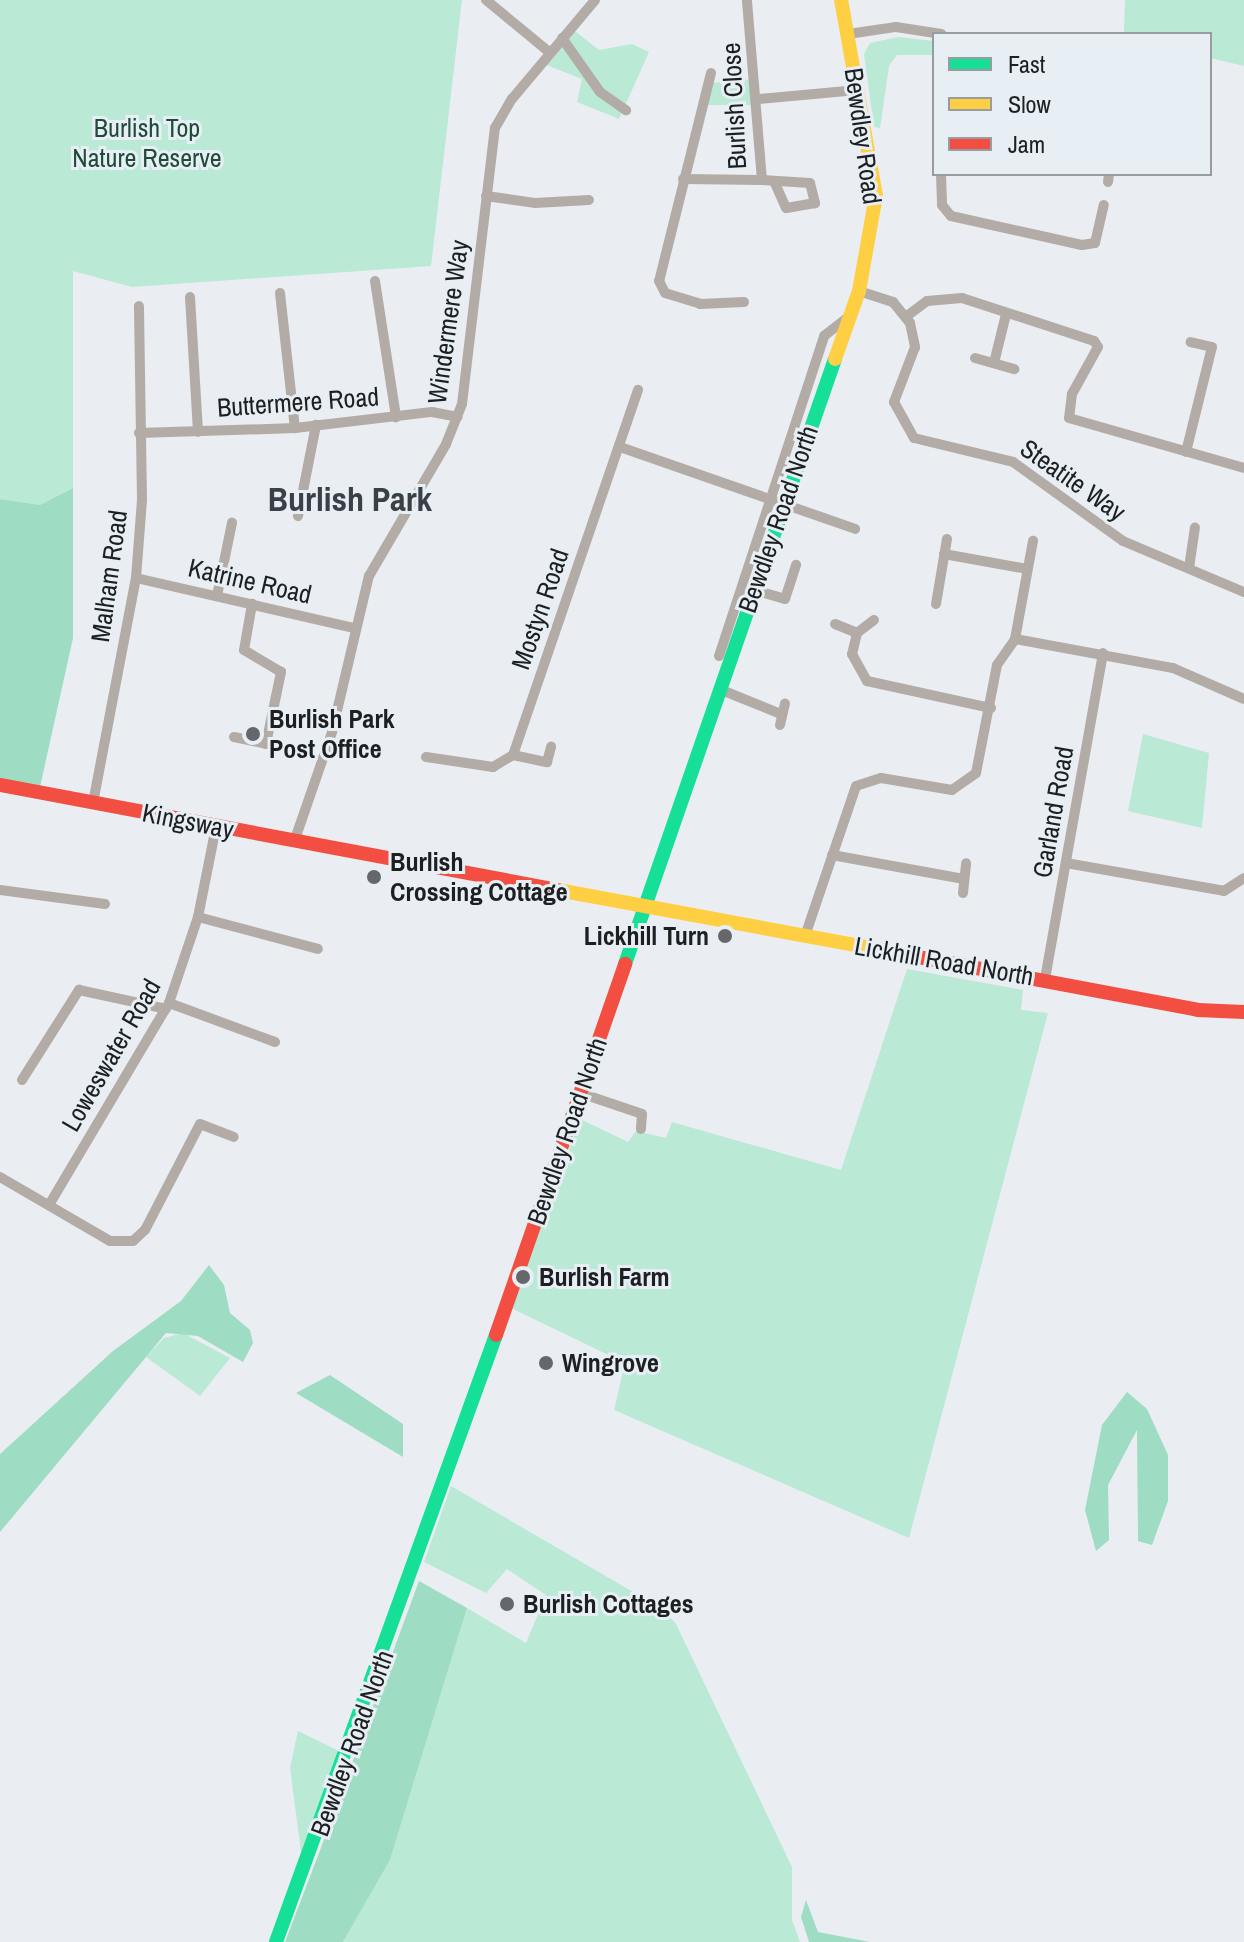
<!DOCTYPE html>
<style>
body{margin:0}
#map{position:relative;width:1244px;height:1942px;overflow:hidden;background:#eaeef2;font-family:"Archivo Narrow",sans-serif}
div>[style]{position:absolute}
.green>*{inset:0;background:#bae9d5}
.forest>*{inset:0;background:#9edcc4}
.street>*{height:10px;margin:-5px;padding:0 5px;transform-origin:5px;border-radius:5px;background:#b3aca6}
.fast>*{height:14px;margin:-7px;padding:0 7px;transform-origin:7px;border-radius:7px;background:#16e098}
.slow>*{height:14px;margin:-7px;padding:0 7px;transform-origin:7px;border-radius:7px;background:#ffcf43}
.jam>*{height:14px;margin:-7px;padding:0 7px;transform-origin:7px;border-radius:7px;background:#f24e42}
.dots>*{width:22px;height:22px;translate:-50% -50%;box-sizing:border-box;border:4px solid #e7eff5;border-radius:50%}
span{translate:-50% -50%;white-space:nowrap;text-align:center;line-height:1.15;-webkit-text-stroke:6px #e7eff5;paint-order:stroke}
.street-label{font-size:26px;color:#1d1f21}
.park-label{font-size:26px;color:#1e4c38}
.poi-label{font-size:26px;color:#1d1f21;font-weight:700}
.left{translate:0 -50%;text-align:left}
.right{translate:-100% -50%;text-align:right}
.district-label{font-size:34px;color:#3a4045;font-weight:700}
.legend{position:absolute;left:932px;top:32px;width:280px;height:144px;box-sizing:border-box;background:#e7eff5;border:2px solid #969ca0;margin:0;padding:10px 14px;list-style:none;font-size:24px;color:#1d1f21}
.legend li{display:flex;align-items:center;gap:16px;height:40px}
.legend b{width:40px;border:2px solid #969ca0}
</style>
<div id="map">
<div class="green">
<i style="clip-path:polygon(0 0,462px 0,431px 266px,132px 287px,73px 271px,73px 488px,40px 505px,0 499px)"></i>
<i style="clip-path:polygon(1125px 0,1244px 0,1244px 66px,1210px 58px,1210px 34px,1124px 34px)"></i>
<i style="clip-path:polygon(571px 28px,599px 50px,632px 44px,649px 52px,619px 119px,577px 102px,582px 79px,541px 63px)"></i>
<i style="clip-path:polygon(898px 37px,934px 41px,934px 55px,897px 55px,889px 66px,880px 128px,874px 127px,864px 54px,870px 43px)"></i>
<i style="clip-path:polygon(752px 79px,755px 105px,707px 105px,713px 83px)"></i>
<i style="clip-path:polygon(1143px 734px,1209px 753px,1202px 828px,1128px 811px)"></i>
<i style="clip-path:polygon(907px 969px,1023px 990px,1021px 1010px,1048px 1013px,909px 1538px,614px 1410px,625px 1363px,511px 1308px,580px 1119px,628px 1142px,636px 1131px,666px 1138px,672px 1122px,841px 1170px)"></i>
<i style="clip-path:polygon(183px 1333px,230px 1358px,200px 1396px,146px 1357px,164px 1338px)"></i>
<i style="clip-path:polygon(451px 1486px,664px 1610px,676px 1624px,792px 1867px,792px 1920px,800px 1942px,343px 1942px,390px 1860px,467px 1608px,526px 1643px,546px 1595px,507px 1569px,486px 1593px,424px 1562px)"></i>
<i style="clip-path:polygon(298px 1731px,339px 1751px,301px 1852px,290px 1768px)"></i>
</div>
<div class="forest">
<i style="clip-path:polygon(73px 488px,73px 638px,40px 787px,0 779px,0 499px,40px 505px)"></i>
<i style="clip-path:polygon(209px 1265px,224px 1285px,230px 1313px,250px 1330px,253px 1343px,243px 1362px,198px 1336px,166px 1333px,0 1532px,0 1454px,113px 1351px,181px 1301px)"></i>
<i style="clip-path:polygon(330px 1375px,403px 1424px,403px 1457px,296px 1393px)"></i>
<i style="clip-path:polygon(1127px 1392px,1147px 1409px,1168px 1455px,1168px 1501px,1152px 1545px,1138px 1541px,1137px 1430px,1108px 1485px,1109px 1540px,1096px 1551px,1085px 1510px,1102px 1425px)"></i>
<i style="clip-path:polygon(419px 1581px,467px 1608px,390px 1860px,343px 1942px,285px 1942px,327px 1832px,336px 1823px,337px 1804px)"></i>
<i style="clip-path:polygon(806px 1900px,818px 1932px,870px 1942px,809px 1942px,801px 1917px)"></i>
</div>
<div class="street">
<i style="left:486px;top:0;width:82px;rotate:39.5deg"></i>
<i style="left:848px;top:34px;width:49px;rotate:-8.3deg"></i>
<i style="left:896px;top:27px;width:46px;rotate:8.8deg"></i>
<i style="left:562px;top:38px;width:66px;rotate:54.9deg"></i>
<i style="left:600px;top:92px;width:32px;rotate:35deg"></i>
<i style="left:711px;top:73px;width:214px;rotate:104deg"></i>
<i style="left:659px;top:281px;width:13px;rotate:63deg"></i>
<i style="left:665px;top:293px;width:37px;rotate:17deg"></i>
<i style="left:700px;top:304px;width:44px;rotate:-2.6deg"></i>
<i style="left:759px;top:99px;width:99px;rotate:-5.2deg"></i>
<i style="left:941px;top:174px;width:31px;rotate:88deg"></i>
<i style="left:942px;top:205px;width:14px;rotate:51deg"></i>
<i style="left:951px;top:216px;width:134px;rotate:12.5deg"></i>
<i style="left:1082px;top:245px;width:13px;rotate:-9deg"></i>
<i style="left:1095px;top:243px;width:39px;rotate:-77deg"></i>
<i style="left:683px;top:179px;width:79px;rotate:0.7deg"></i>
<i style="left:762px;top:180px;width:181px;rotate:-94.8deg"></i>
<i style="left:762px;top:180px;width:48px;rotate:3.6deg"></i>
<i style="left:810px;top:183px;width:21px;rotate:76deg"></i>
<i style="left:815px;top:203px;width:29px;rotate:170deg"></i>
<i style="left:786px;top:208px;width:27px;rotate:-114deg"></i>
<i style="left:1108px;top:182px;width:8px;rotate:-83deg"></i>
<i style="left:486px;top:196px;width:49px;rotate:8.1deg"></i>
<i style="left:535px;top:203px;width:54px;rotate:-3.2deg"></i>
<i style="left:375px;top:281px;width:138px;rotate:81.2deg"></i>
<i style="left:859px;top:291px;width:36px;rotate:18deg"></i>
<i style="left:893px;top:302px;width:27px;rotate:51deg"></i>
<i style="left:910px;top:323px;width:25px;rotate:78deg"></i>
<i style="left:915px;top:347px;width:59px;rotate:110.9deg"></i>
<i style="left:894px;top:402px;width:41px;rotate:60.9deg"></i>
<i style="left:914px;top:438px;width:102px;rotate:13.6deg"></i>
<i style="left:1013px;top:462px;width:135px;rotate:35.7deg"></i>
<i style="left:1123px;top:541px;width:131px;rotate:22.9deg"></i>
<i style="left:280px;top:293px;width:136px;rotate:83.7deg"></i>
<i style="left:190px;top:297px;width:135px;rotate:86.6deg"></i>
<i style="left:907px;top:316px;width:25px;rotate:-37deg"></i>
<i style="left:927px;top:301px;width:35px;rotate:-5deg"></i>
<i style="left:962px;top:298px;width:139px;rotate:18deg"></i>
<i style="left:1094px;top:341px;width:7px;rotate:56deg"></i>
<i style="left:1098px;top:347px;width:54px;rotate:119deg"></i>
<i style="left:1072px;top:394px;width:24px;rotate:97deg"></i>
<i style="left:1069px;top:418px;width:182px;rotate:15.9deg"></i>
<i style="left:975px;top:358px;width:41px;rotate:15.8deg"></i>
<i style="left:994px;top:363px;width:50px;rotate:-76.2deg"></i>
<i style="left:139px;top:433px;width:156px;rotate:-1.8deg"></i>
<i style="left:295px;top:428px;width:138px;rotate:-6.7deg"></i>
<i style="left:432px;top:412px;width:26px;rotate:11deg"></i>
<i style="left:620px;top:447px;width:249px;rotate:19.2deg"></i>
<i style="left:1186px;top:452px;width:108px;rotate:-76.1deg"></i>
<i style="left:1212px;top:347px;width:22px;rotate:-167deg"></i>
<i style="left:298px;top:516px;width:93px;rotate:-78.8deg"></i>
<i style="left:944px;top:554px;width:84px;rotate:10.2deg"></i>
<i style="left:1189px;top:568px;width:41px;rotate:-81.7deg"></i>
<i style="left:136px;top:578px;width:224px;rotate:12.9deg"></i>
<i style="left:754px;top:590px;width:32px;rotate:16deg"></i>
<i style="left:785px;top:599px;width:36px;rotate:-72deg"></i>
<i style="left:217px;top:596px;width:75px;rotate:-78.4deg"></i>
<i style="left:936px;top:604px;width:66px;rotate:-80.4deg"></i>
<i style="left:874px;top:620px;width:21px;rotate:143deg"></i>
<i style="left:857px;top:633px;width:22px;rotate:103deg"></i>
<i style="left:852px;top:654px;width:31px;rotate:61deg"></i>
<i style="left:867px;top:681px;width:127px;rotate:12.3deg"></i>
<i style="left:835px;top:624px;width:24px;rotate:22deg"></i>
<i style="left:1015px;top:639px;width:161px;rotate:10.4deg"></i>
<i style="left:1173px;top:668px;width:77px;rotate:23.6deg"></i>
<i style="left:719px;top:656px;width:337px;rotate:-71.8deg"></i>
<i style="left:824px;top:336px;width:31px;rotate:-38deg"></i>
<i style="left:719px;top:689px;width:67px;rotate:22deg"></i>
<i style="left:780px;top:725px;width:22px;rotate:-77deg"></i>
<i style="left:234px;top:737px;width:33px;rotate:12deg"></i>
<i style="left:266px;top:744px;width:74px;rotate:-78.2deg"></i>
<i style="left:281px;top:672px;width:43px;rotate:-149.3deg"></i>
<i style="left:244px;top:650px;width:47px;rotate:-80.1deg"></i>
<i style="left:513px;top:755px;width:35px;rotate:12deg"></i>
<i style="left:547px;top:762px;width:16px;rotate:-75deg"></i>
<i style="left:426px;top:757px;width:68px;rotate:8.5deg"></i>
<i style="left:493px;top:767px;width:23px;rotate:-31deg"></i>
<i style="left:513px;top:755px;width:386px;rotate:-71.1deg"></i>
<i style="left:93px;top:803px;width:229px;rotate:-79.2deg"></i>
<i style="left:136px;top:578px;width:78px;rotate:-85.6deg"></i>
<i style="left:142px;top:500px;width:194px;rotate:-90.9deg"></i>
<i style="left:294px;top:842px;width:116px;rotate:-70.9deg"></i>
<i style="left:332px;top:732px;width:160px;rotate:-76.7deg"></i>
<i style="left:369px;top:576px;width:153px;rotate:-59.7deg"></i>
<i style="left:446px;top:444px;width:43px;rotate:-68.2deg"></i>
<i style="left:462px;top:404px;width:278px;rotate:-83.2deg"></i>
<i style="left:495px;top:128px;width:34px;rotate:-60deg"></i>
<i style="left:512px;top:99px;width:129px;rotate:-50deg"></i>
<i style="left:832px;top:855px;width:134px;rotate:10.3deg"></i>
<i style="left:1066px;top:863px;width:160px;rotate:10deg"></i>
<i style="left:1224px;top:891px;width:24px;rotate:-33deg"></i>
<i style="left:0;top:890px;width:106px;rotate:7.6deg"></i>
<i style="left:963px;top:893px;width:30px;rotate:-84deg"></i>
<i style="left:198px;top:917px;width:124px;rotate:14.9deg"></i>
<i style="left:805px;top:936px;width:158px;rotate:-71.2deg"></i>
<i style="left:856px;top:786px;width:26px;rotate:-18deg"></i>
<i style="left:881px;top:778px;width:72px;rotate:9.6deg"></i>
<i style="left:952px;top:790px;width:29px;rotate:-35deg"></i>
<i style="left:976px;top:773px;width:110px;rotate:-79deg"></i>
<i style="left:997px;top:665px;width:32px;rotate:-55deg"></i>
<i style="left:1015px;top:639px;width:100px;rotate:-79.6deg"></i>
<i style="left:1045px;top:979px;width:331px;rotate:-79.9deg"></i>
<i style="left:169px;top:1003px;width:113px;rotate:20.2deg"></i>
<i style="left:22px;top:1080px;width:107px;rotate:-57.7deg"></i>
<i style="left:79px;top:990px;width:89px;rotate:12.3deg"></i>
<i style="left:580px;top:1093px;width:65px;rotate:18.7deg"></i>
<i style="left:642px;top:1114px;width:15px;rotate:94deg"></i>
<i style="left:0;top:1177px;width:127px;rotate:30.2deg"></i>
<i style="left:110px;top:1241px;width:23px"></i>
<i style="left:133px;top:1241px;width:16px;rotate:-43deg"></i>
<i style="left:145px;top:1230px;width:119px;rotate:-62.6deg"></i>
<i style="left:200px;top:1124px;width:36px;rotate:21deg"></i>
<i style="left:49px;top:1205px;width:235px;rotate:-59.3deg"></i>
<i style="left:169px;top:1003px;width:91px;rotate:-71.4deg"></i>
<i style="left:198px;top:917px;width:92px;rotate:-78.7deg"></i>
</div>
<div class="fast">
<i style="left:625px;top:964px;width:640px;rotate:-70.86deg"></i>
<i style="left:276px;top:1942px;width:646px;rotate:-70.08deg"></i>
</div>
<div class="slow">
<i style="left:835px;top:359px;width:72px;rotate:-70.6deg"></i>
<i style="left:859px;top:291px;width:97px;rotate:-79.9deg"></i>
<i style="left:876px;top:196px;width:199px;rotate:-100.1deg"></i>
<i style="left:558px;top:890px;width:329px;rotate:10.5deg"></i>
</div>
<div class="jam">
<i style="left:0;top:785px;width:568px;rotate:10.66deg"></i>
<i style="left:881px;top:950px;width:323px;rotate:10.7deg"></i>
<i style="left:1198px;top:1010px;width:46px;rotate:2.5deg"></i>
<i style="left:496px;top:1335px;width:393px;rotate:-70.8deg"></i>
</div>
<div class="dots">
<i style="left:253px;top:734px;background:#65676a"></i>
<i style="left:374px;top:877px;background:#65676a"></i>
<i style="left:725px;top:936px;background:#65676a"></i>
<i style="left:523px;top:1277px;background:#65676a"></i>
<i style="left:546px;top:1363px;background:#65676a"></i>
<i style="left:507px;top:1604px;background:#65676a"></i>
</div>
<div class="street-label">
<span style="left:734px;top:106px;rotate:-93deg">Burlish Close</span>
<span style="left:863px;top:136px;rotate:82deg">Bewdley Road</span>
<span style="left:448px;top:322px;rotate:-82deg">Windermere Way</span>
<span style="left:298px;top:402px;rotate:-4deg">Buttermere Road</span>
<span style="left:1073px;top:480px;rotate:35deg">Steatite Way</span>
<span style="left:778px;top:519px;rotate:-71deg">Bewdley Road North</span>
<span style="left:109px;top:576px;rotate:-82deg">Malham Road</span>
<span style="left:250px;top:581px;rotate:13deg">Katrine Road</span>
<span style="left:540px;top:609px;rotate:-71deg">Mostyn Road</span>
<span style="left:1053px;top:812px;rotate:-80deg">Garland Road</span>
<span style="left:188px;top:821px;rotate:11deg">Kingsway</span>
<span style="left:944px;top:961px;rotate:10deg">Lickhill Road North</span>
<span style="left:111px;top:1055px;rotate:-60deg">Loweswater Road</span>
<span style="left:567px;top:1131px;rotate:-71deg">Bewdley Road North</span>
<span style="left:352px;top:1743px;rotate:-70deg">Bewdley Road North</span>
</div>
<div class="park-label">
<span style="left:147px;top:143px">Burlish Top<br>Nature Reserve</span>
</div>
<div class="poi-label">
<span class="left" style="left:269px;top:734px">Burlish Park<br>Post Office</span>
<span class="left" style="left:390px;top:877px">Burlish<br>Crossing Cottage</span>
<span class="right" style="left:709px;top:936px">Lickhill Turn</span>
<span class="left" style="left:539px;top:1277px">Burlish Farm</span>
<span class="left" style="left:562px;top:1363px">Wingrove</span>
<span class="left" style="left:523px;top:1604px">Burlish Cottages</span>
</div>
<div class="district-label">
<span style="left:350px;top:500px">Burlish Park</span>
</div>
<ul class="legend">
<li><b style="height:10px;background:#16e098"></b>Fast</li>
<li><b style="height:10px;background:#ffcf43"></b>Slow</li>
<li><b style="height:10px;background:#f24e42"></b>Jam</li>
</ul>
</div>
